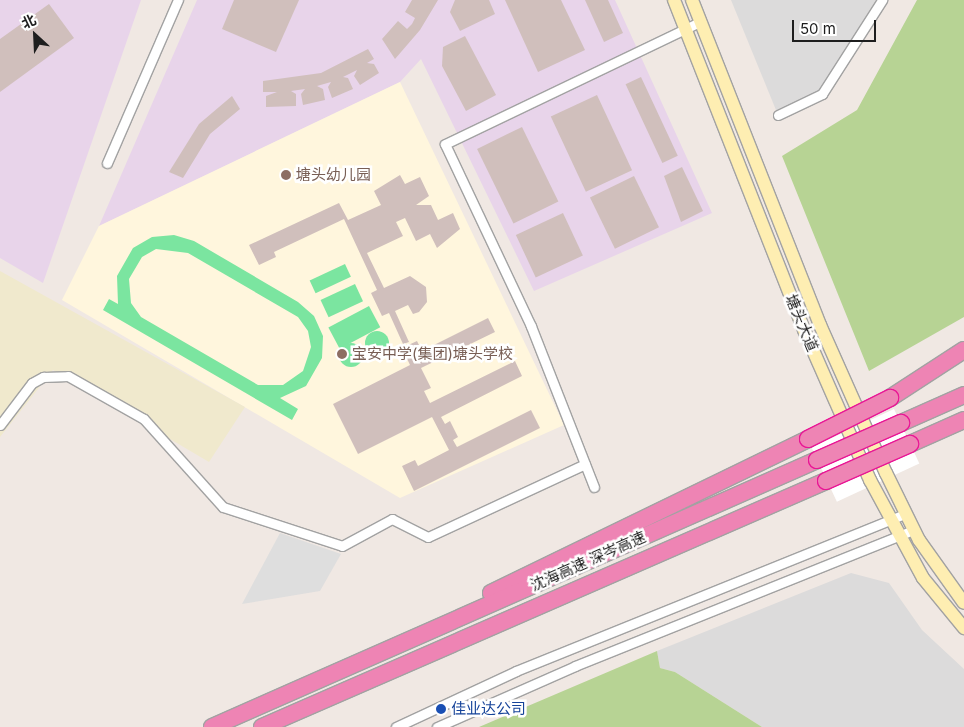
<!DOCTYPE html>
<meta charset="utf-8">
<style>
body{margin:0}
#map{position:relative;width:964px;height:727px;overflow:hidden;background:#f0e8e3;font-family:Inter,"Noto Sans SC",sans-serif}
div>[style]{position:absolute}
.residential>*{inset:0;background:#dcdbdb}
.industrial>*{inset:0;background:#e8d4ea}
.education>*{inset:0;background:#fff6dd}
.farmland>*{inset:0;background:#f0e9cd}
.forest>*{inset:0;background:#b7d394}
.pitch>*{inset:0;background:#7be5a0;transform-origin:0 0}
.round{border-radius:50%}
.parking>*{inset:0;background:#dedede}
.pier>*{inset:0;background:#fff;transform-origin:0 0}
.building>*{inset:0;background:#d0bfbc;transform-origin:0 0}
.roads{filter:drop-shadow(1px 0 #a2a2a2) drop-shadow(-1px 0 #a2a2a2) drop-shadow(0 1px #a2a2a2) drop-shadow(0 -1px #a2a2a2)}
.street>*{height:9px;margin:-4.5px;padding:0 4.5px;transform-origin:4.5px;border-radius:4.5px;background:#fff}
.secondary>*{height:12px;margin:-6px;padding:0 6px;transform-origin:6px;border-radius:6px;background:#feeeb2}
.highway>*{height:16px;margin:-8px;padding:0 8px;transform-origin:8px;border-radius:8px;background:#ee84b4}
.bridges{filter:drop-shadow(1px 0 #e81695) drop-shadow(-1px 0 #e81695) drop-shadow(0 1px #e81695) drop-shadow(0 -1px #e81695)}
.highway-bridge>*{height:16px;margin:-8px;padding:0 8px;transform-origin:8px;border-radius:8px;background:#ee84b4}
.dots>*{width:14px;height:14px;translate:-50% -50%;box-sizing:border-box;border:2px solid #fff;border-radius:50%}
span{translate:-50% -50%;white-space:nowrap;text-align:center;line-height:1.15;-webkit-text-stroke:5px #fff;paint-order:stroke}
.education-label{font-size:15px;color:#785e54}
.left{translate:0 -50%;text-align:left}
.street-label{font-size:15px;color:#1e1e1e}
.transit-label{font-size:15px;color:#164399}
.north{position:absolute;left:10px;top:10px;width:50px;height:50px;-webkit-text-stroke:4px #fff;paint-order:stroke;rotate:335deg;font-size:14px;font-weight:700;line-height:20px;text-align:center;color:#1e1e1e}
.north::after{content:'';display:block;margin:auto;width:18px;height:22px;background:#1e1e1e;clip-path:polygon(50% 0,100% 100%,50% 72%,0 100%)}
.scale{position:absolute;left:792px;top:20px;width:84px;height:22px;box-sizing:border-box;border:2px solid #1e1e1e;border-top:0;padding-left:6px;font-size:15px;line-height:18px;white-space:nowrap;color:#1e1e1e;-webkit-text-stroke:4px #fff;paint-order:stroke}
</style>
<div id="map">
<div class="residential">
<i style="clip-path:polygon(731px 0,882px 0,822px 94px,778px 115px)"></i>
<i style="clip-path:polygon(851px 573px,889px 583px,922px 630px,964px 669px,964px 727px,762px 727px,675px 672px,660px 668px,657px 651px)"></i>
</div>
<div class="industrial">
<i style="clip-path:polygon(0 0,141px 0,43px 283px,0 258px)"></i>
<i style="clip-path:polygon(197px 0,615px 0,712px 213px,534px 291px,421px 59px,400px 82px,99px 226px)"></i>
</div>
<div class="education">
<i style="clip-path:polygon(400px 82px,564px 425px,400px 498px,62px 300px,99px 226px)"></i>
</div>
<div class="farmland">
<i style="clip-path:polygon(0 271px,245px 407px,209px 462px,53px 370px,0 437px)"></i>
</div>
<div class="forest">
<i style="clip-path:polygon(917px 0,964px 0,964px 317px,869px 371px,782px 156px,857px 110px)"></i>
<i style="clip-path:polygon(657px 651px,660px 668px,675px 672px,762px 727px,479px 727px)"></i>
</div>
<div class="pitch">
<i style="clip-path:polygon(evenodd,174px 235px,194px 241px,298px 302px,314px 316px,323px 336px,322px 358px,306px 386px,280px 398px,298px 409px,292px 420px,103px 310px,109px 299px,118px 304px,117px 276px,133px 248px,152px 237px,174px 235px,156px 249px,188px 253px,298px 317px,308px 331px,311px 347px,303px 371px,283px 385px,258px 385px,141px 317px,131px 303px,129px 279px,142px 257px,156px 249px)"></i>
<i style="left:345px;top:264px;width:14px;height:39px;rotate:65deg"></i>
<i style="left:355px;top:284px;width:19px;height:38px;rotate:65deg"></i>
<i style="left:369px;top:306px;width:24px;height:46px;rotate:62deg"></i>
<i class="round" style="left:365px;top:331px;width:24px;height:24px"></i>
<i class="round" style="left:339px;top:343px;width:24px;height:24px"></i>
</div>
<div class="parking">
<i style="clip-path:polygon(280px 533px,341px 554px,320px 591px,242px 604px)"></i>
</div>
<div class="pier">
<i style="left:894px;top:409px;width:60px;height:91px;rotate:65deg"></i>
</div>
<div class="building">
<i style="clip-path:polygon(234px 0,299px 0,276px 52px,222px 29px)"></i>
<i style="clip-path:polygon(412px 0,438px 0,420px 30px,395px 59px,382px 39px,398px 21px,407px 29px,412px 24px,415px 18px,405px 12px)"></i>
<i style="clip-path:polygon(455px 0,489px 0,495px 14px,460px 31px,450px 12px)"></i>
<i style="clip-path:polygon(505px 0,561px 0,585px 50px,538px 72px)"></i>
<i style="clip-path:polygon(585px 0,608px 0,623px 33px,604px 42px)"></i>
<i style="clip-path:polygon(49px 4px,74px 38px,0 92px,0 39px)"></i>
<i style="clip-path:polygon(465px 36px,496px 95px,466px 111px,442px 66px,443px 47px)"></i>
<i style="clip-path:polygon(368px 49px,374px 59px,367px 63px,374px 64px,379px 73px,360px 85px,354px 76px,357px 70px,343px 77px,348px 78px,353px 89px,332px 98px,328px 87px,331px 82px,317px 86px,323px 89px,325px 100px,303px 105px,301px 94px,305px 89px,291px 91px,296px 94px,296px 106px,266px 107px,266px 96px,277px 92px,263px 92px,263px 81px,321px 73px)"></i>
<i style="left:641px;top:77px;width:87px;height:17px;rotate:65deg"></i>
<i style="left:597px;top:95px;width:83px;height:51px;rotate:65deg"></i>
<i style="clip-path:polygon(232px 96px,240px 109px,210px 134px,183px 178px,169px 172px,199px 124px)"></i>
<i style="left:522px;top:127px;width:83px;height:50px;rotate:64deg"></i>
<i style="clip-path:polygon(682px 167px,703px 211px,681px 222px,664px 176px)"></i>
<i style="clip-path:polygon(400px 175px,405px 184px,420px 177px,429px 196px,416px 205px,431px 205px,438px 220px,453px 213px,460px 229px,437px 248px,430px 234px,416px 241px,405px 218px,396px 222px,403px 236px,367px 253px,384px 288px,410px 276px,426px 287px,427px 302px,419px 312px,413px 314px,408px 305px,395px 311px,409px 342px,403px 344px,389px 313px,382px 316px,371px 293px,377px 290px,344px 219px,274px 252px,276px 257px,259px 265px,249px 245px,339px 203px,348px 220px,381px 205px,374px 191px)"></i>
<i style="left:634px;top:176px;width:57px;height:49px;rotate:64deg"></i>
<i style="left:563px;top:213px;width:47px;height:52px;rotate:65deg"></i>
<i style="clip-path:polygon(488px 318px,495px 332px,421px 368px,431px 388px,424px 391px,430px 403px,515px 361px,522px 376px,441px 417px,445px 424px,450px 421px,458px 437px,453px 440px,457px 447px,531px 410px,540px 428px,414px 491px,402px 466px,415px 460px,418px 466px,449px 450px,432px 417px,358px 454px,333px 404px,410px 365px,402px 348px,417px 341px,422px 351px)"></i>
</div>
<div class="roads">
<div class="street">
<i style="left:778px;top:115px;width:49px;rotate:-25.5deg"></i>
<i style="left:822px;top:94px;width:112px;rotate:-57.4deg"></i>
<i style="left:107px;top:163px;width:178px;rotate:-66.5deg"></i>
<i style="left:0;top:425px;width:53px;rotate:-52.7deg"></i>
<i style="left:32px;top:383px;width:13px;rotate:-29deg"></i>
<i style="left:43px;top:377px;width:25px;rotate:-2deg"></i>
<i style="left:68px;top:376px;width:87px;rotate:29.5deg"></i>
<i style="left:144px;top:419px;width:118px;rotate:48.1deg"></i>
<i style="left:223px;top:507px;width:125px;rotate:18.1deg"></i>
<i style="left:342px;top:546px;width:57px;rotate:-28.4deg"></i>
<i style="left:392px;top:519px;width:40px;rotate:26.6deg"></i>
<i style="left:428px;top:537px;width:173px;rotate:-24.9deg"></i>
<i style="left:594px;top:487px;width:173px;rotate:-111.4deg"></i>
<i style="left:531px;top:326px;width:201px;rotate:-115.3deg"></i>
<i style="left:445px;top:144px;width:283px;rotate:-25.6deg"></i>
<i style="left:396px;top:727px;width:132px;rotate:-25deg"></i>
<i style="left:516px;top:671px;width:419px;rotate:-22deg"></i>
<i style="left:437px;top:727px;width:151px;rotate:-23.8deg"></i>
<i style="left:575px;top:666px;width:365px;rotate:-21.9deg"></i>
</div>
<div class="secondary">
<i style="left:674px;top:0;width:357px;rotate:68.5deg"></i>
<i style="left:805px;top:332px;width:162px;rotate:66.3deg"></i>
<i style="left:870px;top:480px;width:111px;rotate:61.6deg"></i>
<i style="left:923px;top:578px;width:65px;rotate:50.6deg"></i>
<i style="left:692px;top:0;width:349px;rotate:68.5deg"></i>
<i style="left:820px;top:325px;width:162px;rotate:66deg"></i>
<i style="left:886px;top:473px;width:75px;rotate:63.8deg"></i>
<i style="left:919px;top:540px;width:77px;rotate:54.5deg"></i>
</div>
<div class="highway">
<i style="left:890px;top:398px;width:88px;rotate:-33deg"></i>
<i style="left:901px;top:423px;width:69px;rotate:-24deg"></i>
<i style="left:910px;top:444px;width:59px;rotate:-24deg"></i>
<i style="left:491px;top:593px;width:352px;rotate:-25.9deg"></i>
<i style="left:212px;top:727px;width:661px;rotate:-23.81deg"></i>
<i style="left:262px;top:727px;width:615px;rotate:-23.57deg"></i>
</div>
</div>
<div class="bridges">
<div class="highway-bridge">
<i style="left:808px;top:439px;width:92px;rotate:-26.6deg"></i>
<i style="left:817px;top:460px;width:92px;rotate:-23.8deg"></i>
<i style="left:826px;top:481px;width:92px;rotate:-23.8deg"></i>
</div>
</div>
<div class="dots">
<i style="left:286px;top:175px;background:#8d6e63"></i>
<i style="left:342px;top:354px;background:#8d6e63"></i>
<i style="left:441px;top:709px;background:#1a4fb4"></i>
</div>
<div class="education-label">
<span class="left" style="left:296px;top:175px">塘头幼儿园</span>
<span class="left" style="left:352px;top:354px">宝安中学(集团)塘头学校</span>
</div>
<div class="street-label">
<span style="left:802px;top:323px;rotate:67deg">塘头大道</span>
<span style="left:588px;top:561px;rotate:-24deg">沈海高速 深岑高速</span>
</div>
<div class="transit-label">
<span class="left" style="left:451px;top:709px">佳业达公司</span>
</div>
<div class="north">北</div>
<div class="scale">50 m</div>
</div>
